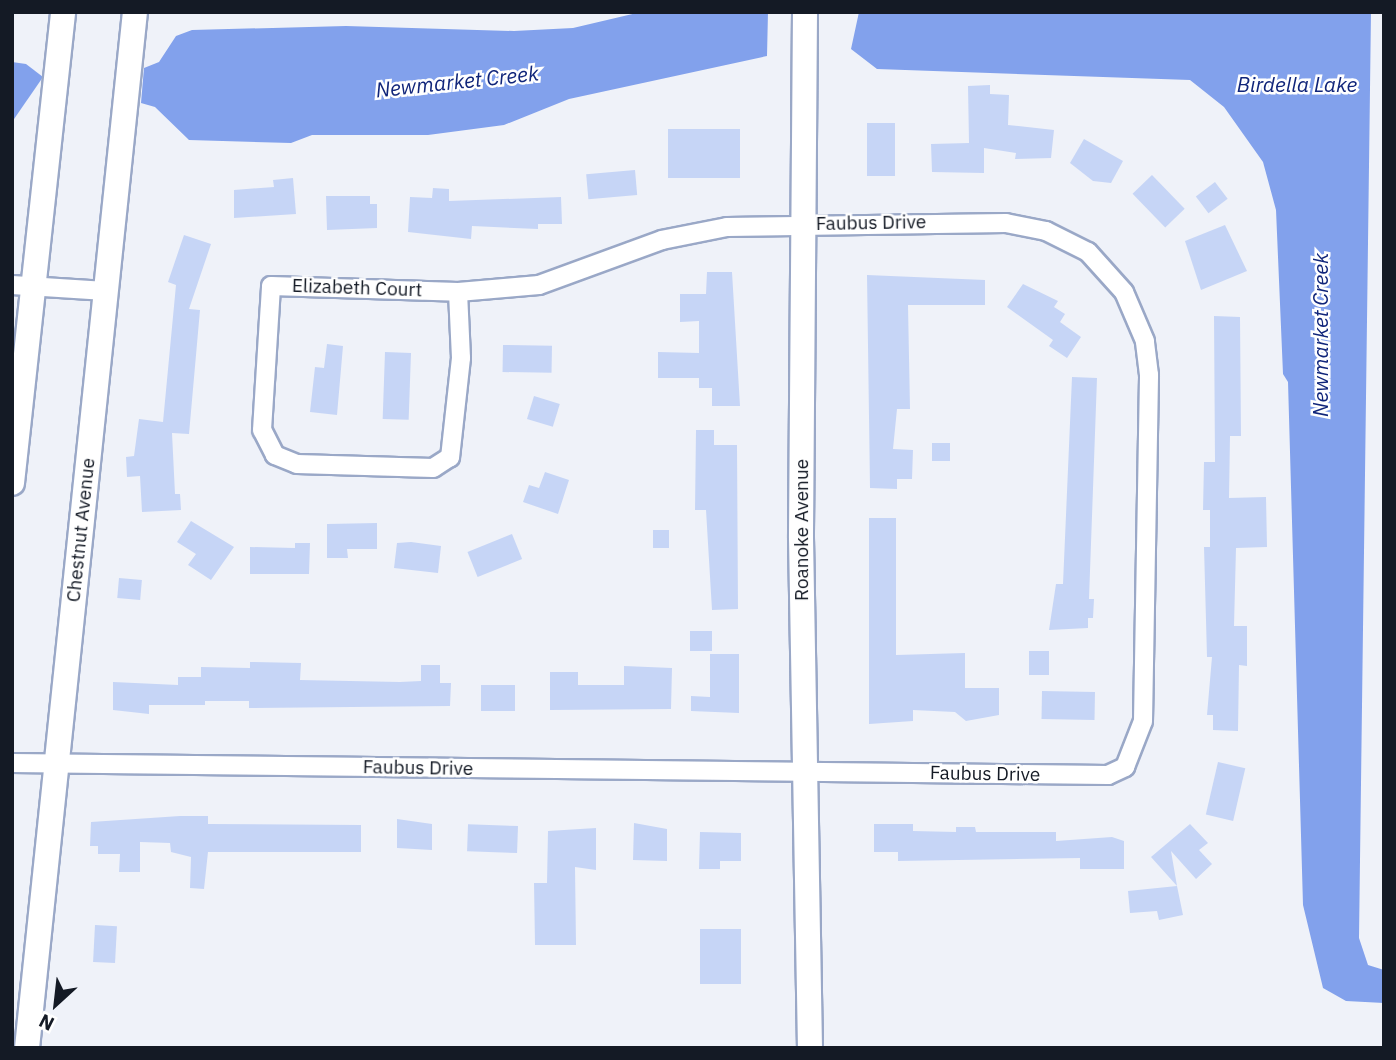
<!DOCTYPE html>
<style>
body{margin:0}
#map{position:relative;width:1396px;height:1060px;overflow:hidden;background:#eff2f9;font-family:"IBM Plex Sans",sans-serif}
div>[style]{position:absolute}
.water>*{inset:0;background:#82a1ec}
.building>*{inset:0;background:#c6d5f6;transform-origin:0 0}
.roads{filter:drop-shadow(2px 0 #9aa8c7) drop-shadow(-2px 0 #9aa8c7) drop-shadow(0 2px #9aa8c7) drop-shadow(0 -2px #9aa8c7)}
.street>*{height:18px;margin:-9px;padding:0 9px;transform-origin:9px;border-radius:9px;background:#fff}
.secondary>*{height:24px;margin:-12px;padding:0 12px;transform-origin:12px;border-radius:12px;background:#fff}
span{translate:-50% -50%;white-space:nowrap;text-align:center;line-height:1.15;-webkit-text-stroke:5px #fff;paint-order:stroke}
.street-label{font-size:19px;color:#141a25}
.water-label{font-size:21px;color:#10257a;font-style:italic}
.frame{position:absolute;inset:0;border:14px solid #141a25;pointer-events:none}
.north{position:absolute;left:21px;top:969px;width:70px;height:70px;-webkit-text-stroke:5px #fff;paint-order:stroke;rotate:207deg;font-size:19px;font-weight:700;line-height:28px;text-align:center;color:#141a25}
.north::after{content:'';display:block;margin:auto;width:24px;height:32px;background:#141a25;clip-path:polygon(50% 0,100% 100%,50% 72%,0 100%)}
</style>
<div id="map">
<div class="water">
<i style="clip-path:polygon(641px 12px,768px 12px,767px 56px,569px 99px,504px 125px,428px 135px,312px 135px,291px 143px,189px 140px,155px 107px,141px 103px,144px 68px,159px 62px,176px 36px,192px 30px,346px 26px,514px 31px,573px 28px)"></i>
<i style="clip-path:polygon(859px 12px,1371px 12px,1359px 938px,1368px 965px,1384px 970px,1384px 1003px,1346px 1001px,1323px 988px,1303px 905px,1288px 382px,1283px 374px,1276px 210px,1263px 162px,1224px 107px,1190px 80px,877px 69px,851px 49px)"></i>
<i style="clip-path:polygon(12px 62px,26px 64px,43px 77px,12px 122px)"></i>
</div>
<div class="building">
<i style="clip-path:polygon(990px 85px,990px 94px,1009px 95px,1008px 125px,1054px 130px,1051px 158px,1015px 159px,1016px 153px,984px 148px,984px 173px,932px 172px,931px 144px,969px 143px,968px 86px)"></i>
<i style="left:867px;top:123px;width:28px;height:53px"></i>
<i style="left:740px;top:129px;width:49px;height:72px;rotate:90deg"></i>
<i style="clip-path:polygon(1084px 139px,1123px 161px,1111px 183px,1093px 181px,1070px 163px)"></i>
<i style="left:635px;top:170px;width:25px;height:49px;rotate:85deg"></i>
<i style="left:1152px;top:175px;width:47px;height:27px;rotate:46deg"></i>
<i style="clip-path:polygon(293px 178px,296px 214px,234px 218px,234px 190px,274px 187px,273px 180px)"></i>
<i style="left:1215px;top:182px;width:21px;height:24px;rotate:53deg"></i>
<i style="clip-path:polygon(433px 188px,449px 189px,449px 201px,561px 197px,562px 224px,538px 224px,538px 229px,472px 226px,471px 239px,408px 232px,410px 197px,432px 198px)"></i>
<i style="clip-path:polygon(326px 196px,370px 196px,370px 204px,377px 204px,377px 228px,327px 230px)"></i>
<i style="clip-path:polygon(1225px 225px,1247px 271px,1201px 290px,1185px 241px)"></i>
<i style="clip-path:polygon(184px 235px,211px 244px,189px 309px,200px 310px,189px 434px,172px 433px,175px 494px,180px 494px,181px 510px,142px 512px,140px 476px,127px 477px,126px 457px,134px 456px,139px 419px,163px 422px,176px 285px,168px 282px)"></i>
<i style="clip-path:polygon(707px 272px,732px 272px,740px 406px,712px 406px,712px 388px,699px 388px,699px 378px,658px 378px,658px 352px,699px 353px,699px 321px,680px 322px,680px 294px,706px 294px)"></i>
<i style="clip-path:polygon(867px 275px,985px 280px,985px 305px,908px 305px,910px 409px,897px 409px,893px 449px,913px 450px,912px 479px,897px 479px,897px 489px,870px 488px)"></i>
<i style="clip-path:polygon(1023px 284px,1058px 301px,1054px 307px,1065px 314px,1060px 322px,1081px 337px,1067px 358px,1049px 346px,1053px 340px,1007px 307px)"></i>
<i style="clip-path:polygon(1214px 316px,1240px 317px,1241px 436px,1230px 436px,1229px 498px,1266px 497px,1267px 547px,1236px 548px,1234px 626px,1247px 626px,1247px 666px,1239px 665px,1238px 731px,1213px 730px,1213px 715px,1207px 715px,1212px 657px,1207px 657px,1204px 547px,1210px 547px,1210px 510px,1203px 510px,1204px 462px,1215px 462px)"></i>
<i style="clip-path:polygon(327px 344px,343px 346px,337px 415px,310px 412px,315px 367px,324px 368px)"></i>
<i style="left:503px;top:345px;width:49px;height:27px;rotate:1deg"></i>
<i style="left:385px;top:352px;width:26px;height:67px;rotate:2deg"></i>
<i style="clip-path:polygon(1072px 377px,1097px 378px,1089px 599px,1094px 599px,1093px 618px,1088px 618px,1088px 628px,1049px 630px,1056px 584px,1063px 584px)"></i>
<i style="left:534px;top:396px;width:27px;height:24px;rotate:17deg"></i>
<i style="clip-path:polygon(696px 430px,714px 430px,714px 445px,737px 445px,738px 609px,712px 610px,706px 510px,695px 510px)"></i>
<i style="left:932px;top:443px;width:18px;height:18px"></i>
<i style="clip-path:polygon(545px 472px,569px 480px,558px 514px,523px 502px,529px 485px,539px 488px)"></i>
<i style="clip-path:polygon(869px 518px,896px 518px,896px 655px,965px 653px,965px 688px,999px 688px,999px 715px,966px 721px,955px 712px,913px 710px,913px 721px,869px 724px)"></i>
<i style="clip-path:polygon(191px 521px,234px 547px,211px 580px,188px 565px,196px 554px,177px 542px)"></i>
<i style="clip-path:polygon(377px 523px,377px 549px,347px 549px,348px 558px,327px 558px,327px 524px)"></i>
<i style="left:669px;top:530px;width:18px;height:16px;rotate:90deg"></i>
<i style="left:512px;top:534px;width:27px;height:48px;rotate:68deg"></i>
<i style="clip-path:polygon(411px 542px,441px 546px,438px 573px,394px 568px,397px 543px)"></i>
<i style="clip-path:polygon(295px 543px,310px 543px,309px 574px,250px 574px,250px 547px,295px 548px)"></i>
<i style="left:119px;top:578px;width:23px;height:20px;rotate:5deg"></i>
<i style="left:690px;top:631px;width:22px;height:20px"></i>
<i style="left:1049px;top:651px;width:24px;height:20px;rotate:90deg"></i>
<i style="clip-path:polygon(710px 654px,739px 654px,739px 713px,691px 711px,691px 696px,710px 697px)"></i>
<i style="clip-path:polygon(250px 662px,301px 663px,300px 680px,400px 682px,421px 681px,421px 665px,440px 665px,440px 683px,451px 683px,450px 706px,249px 708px,249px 701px,205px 701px,205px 705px,149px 705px,149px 714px,113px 710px,113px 682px,178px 685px,178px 677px,201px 677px,201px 667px,250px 668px)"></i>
<i style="clip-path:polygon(624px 666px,672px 668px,671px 709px,550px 710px,550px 672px,578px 672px,578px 685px,624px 685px)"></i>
<i style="left:481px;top:685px;width:34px;height:26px"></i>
<i style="left:1042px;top:691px;width:53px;height:28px;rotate:1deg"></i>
<i style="left:1218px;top:762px;width:28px;height:54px;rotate:13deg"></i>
<i style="clip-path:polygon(180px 816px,208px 816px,208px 824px,361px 825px,361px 852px,208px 852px,204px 889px,190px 888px,191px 857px,171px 852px,170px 843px,140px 842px,140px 872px,119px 872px,120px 854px,98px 854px,98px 846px,90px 846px,91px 822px)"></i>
<i style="clip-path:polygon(397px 819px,432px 824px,432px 850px,397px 848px)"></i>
<i style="clip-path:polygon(634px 823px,667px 829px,667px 861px,633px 860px)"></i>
<i style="clip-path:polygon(874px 824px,913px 824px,913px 831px,956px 832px,956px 827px,975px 827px,976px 832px,1056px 832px,1056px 841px,1112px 837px,1124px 841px,1124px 869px,1080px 869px,1080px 858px,898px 861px,898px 852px,874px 852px)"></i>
<i style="clip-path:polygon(1190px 824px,1208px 843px,1199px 850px,1212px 864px,1196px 879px,1171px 851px,1177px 886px,1151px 857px)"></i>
<i style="left:518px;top:826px;width:27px;height:50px;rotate:92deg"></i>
<i style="clip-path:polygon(596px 828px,596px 870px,575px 867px,576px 945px,535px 945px,534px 883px,547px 883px,548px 831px)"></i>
<i style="clip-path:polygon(700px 832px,741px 833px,741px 861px,720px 861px,720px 869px,699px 869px)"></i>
<i style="clip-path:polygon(1177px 886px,1183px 915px,1159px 920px,1157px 911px,1130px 913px,1128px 891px)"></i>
<i style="left:95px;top:925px;width:22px;height:37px;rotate:3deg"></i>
<i style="left:700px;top:929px;width:41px;height:55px"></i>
</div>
<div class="roads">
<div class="street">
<i style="left:12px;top:285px;width:94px;rotate:3.7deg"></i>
<i style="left:271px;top:286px;width:187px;rotate:1.8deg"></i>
<i style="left:458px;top:292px;width:66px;rotate:87.4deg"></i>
<i style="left:461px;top:358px;width:100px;rotate:96.3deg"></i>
<i style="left:450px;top:457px;width:20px;rotate:147deg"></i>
<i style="left:433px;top:468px;width:136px;rotate:-178.3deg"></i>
<i style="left:297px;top:464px;width:24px;rotate:-158deg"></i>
<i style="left:275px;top:455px;width:28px;rotate:-117deg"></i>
<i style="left:262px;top:430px;width:144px;rotate:-86.4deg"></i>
<i style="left:12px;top:763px;width:1096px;rotate:0.63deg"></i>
<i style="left:1108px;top:775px;width:19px;rotate:-25deg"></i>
<i style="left:1125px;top:767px;width:49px;rotate:-68.6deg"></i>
<i style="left:1143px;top:721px;width:346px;rotate:-89deg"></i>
<i style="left:1149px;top:375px;width:34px;rotate:-97deg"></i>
<i style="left:1145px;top:341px;width:53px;rotate:-113.2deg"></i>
<i style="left:1124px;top:292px;width:54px;rotate:-132deg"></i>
<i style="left:1088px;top:252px;width:47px;rotate:-153.4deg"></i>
<i style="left:1046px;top:231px;width:41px;rotate:-168.7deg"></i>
<i style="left:1006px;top:223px;width:279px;rotate:179.2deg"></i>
<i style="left:727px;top:227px;width:66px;rotate:168.7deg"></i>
<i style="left:662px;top:240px;width:131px;rotate:159.9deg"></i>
<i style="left:539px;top:285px;width:81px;rotate:175.1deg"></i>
</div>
<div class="secondary">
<i style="left:805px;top:12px;width:526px;rotate:90.44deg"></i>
<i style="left:801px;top:538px;width:510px;rotate:88.99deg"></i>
<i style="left:12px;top:483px;width:474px;rotate:-83.8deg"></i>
<i style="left:27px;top:1048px;width:1042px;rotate:-84.05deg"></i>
</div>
</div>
<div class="street-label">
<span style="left:871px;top:223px;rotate:-1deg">Faubus Drive</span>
<span style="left:357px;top:288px;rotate:2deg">Elizabeth Court</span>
<span style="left:81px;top:530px;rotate:-84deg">Chestnut Avenue</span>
<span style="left:802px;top:530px;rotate:-90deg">Roanoke Avenue</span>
<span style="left:418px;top:768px;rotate:1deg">Faubus Drive</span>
<span style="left:985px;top:774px;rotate:1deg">Faubus Drive</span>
</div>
<div class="water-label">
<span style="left:457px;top:81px;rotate:-6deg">Newmarket Creek</span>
<span style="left:1297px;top:84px">Birdella Lake</span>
<span style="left:1320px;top:335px;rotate:-90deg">Newmarket Creek</span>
</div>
<div class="frame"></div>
<div class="north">N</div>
</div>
